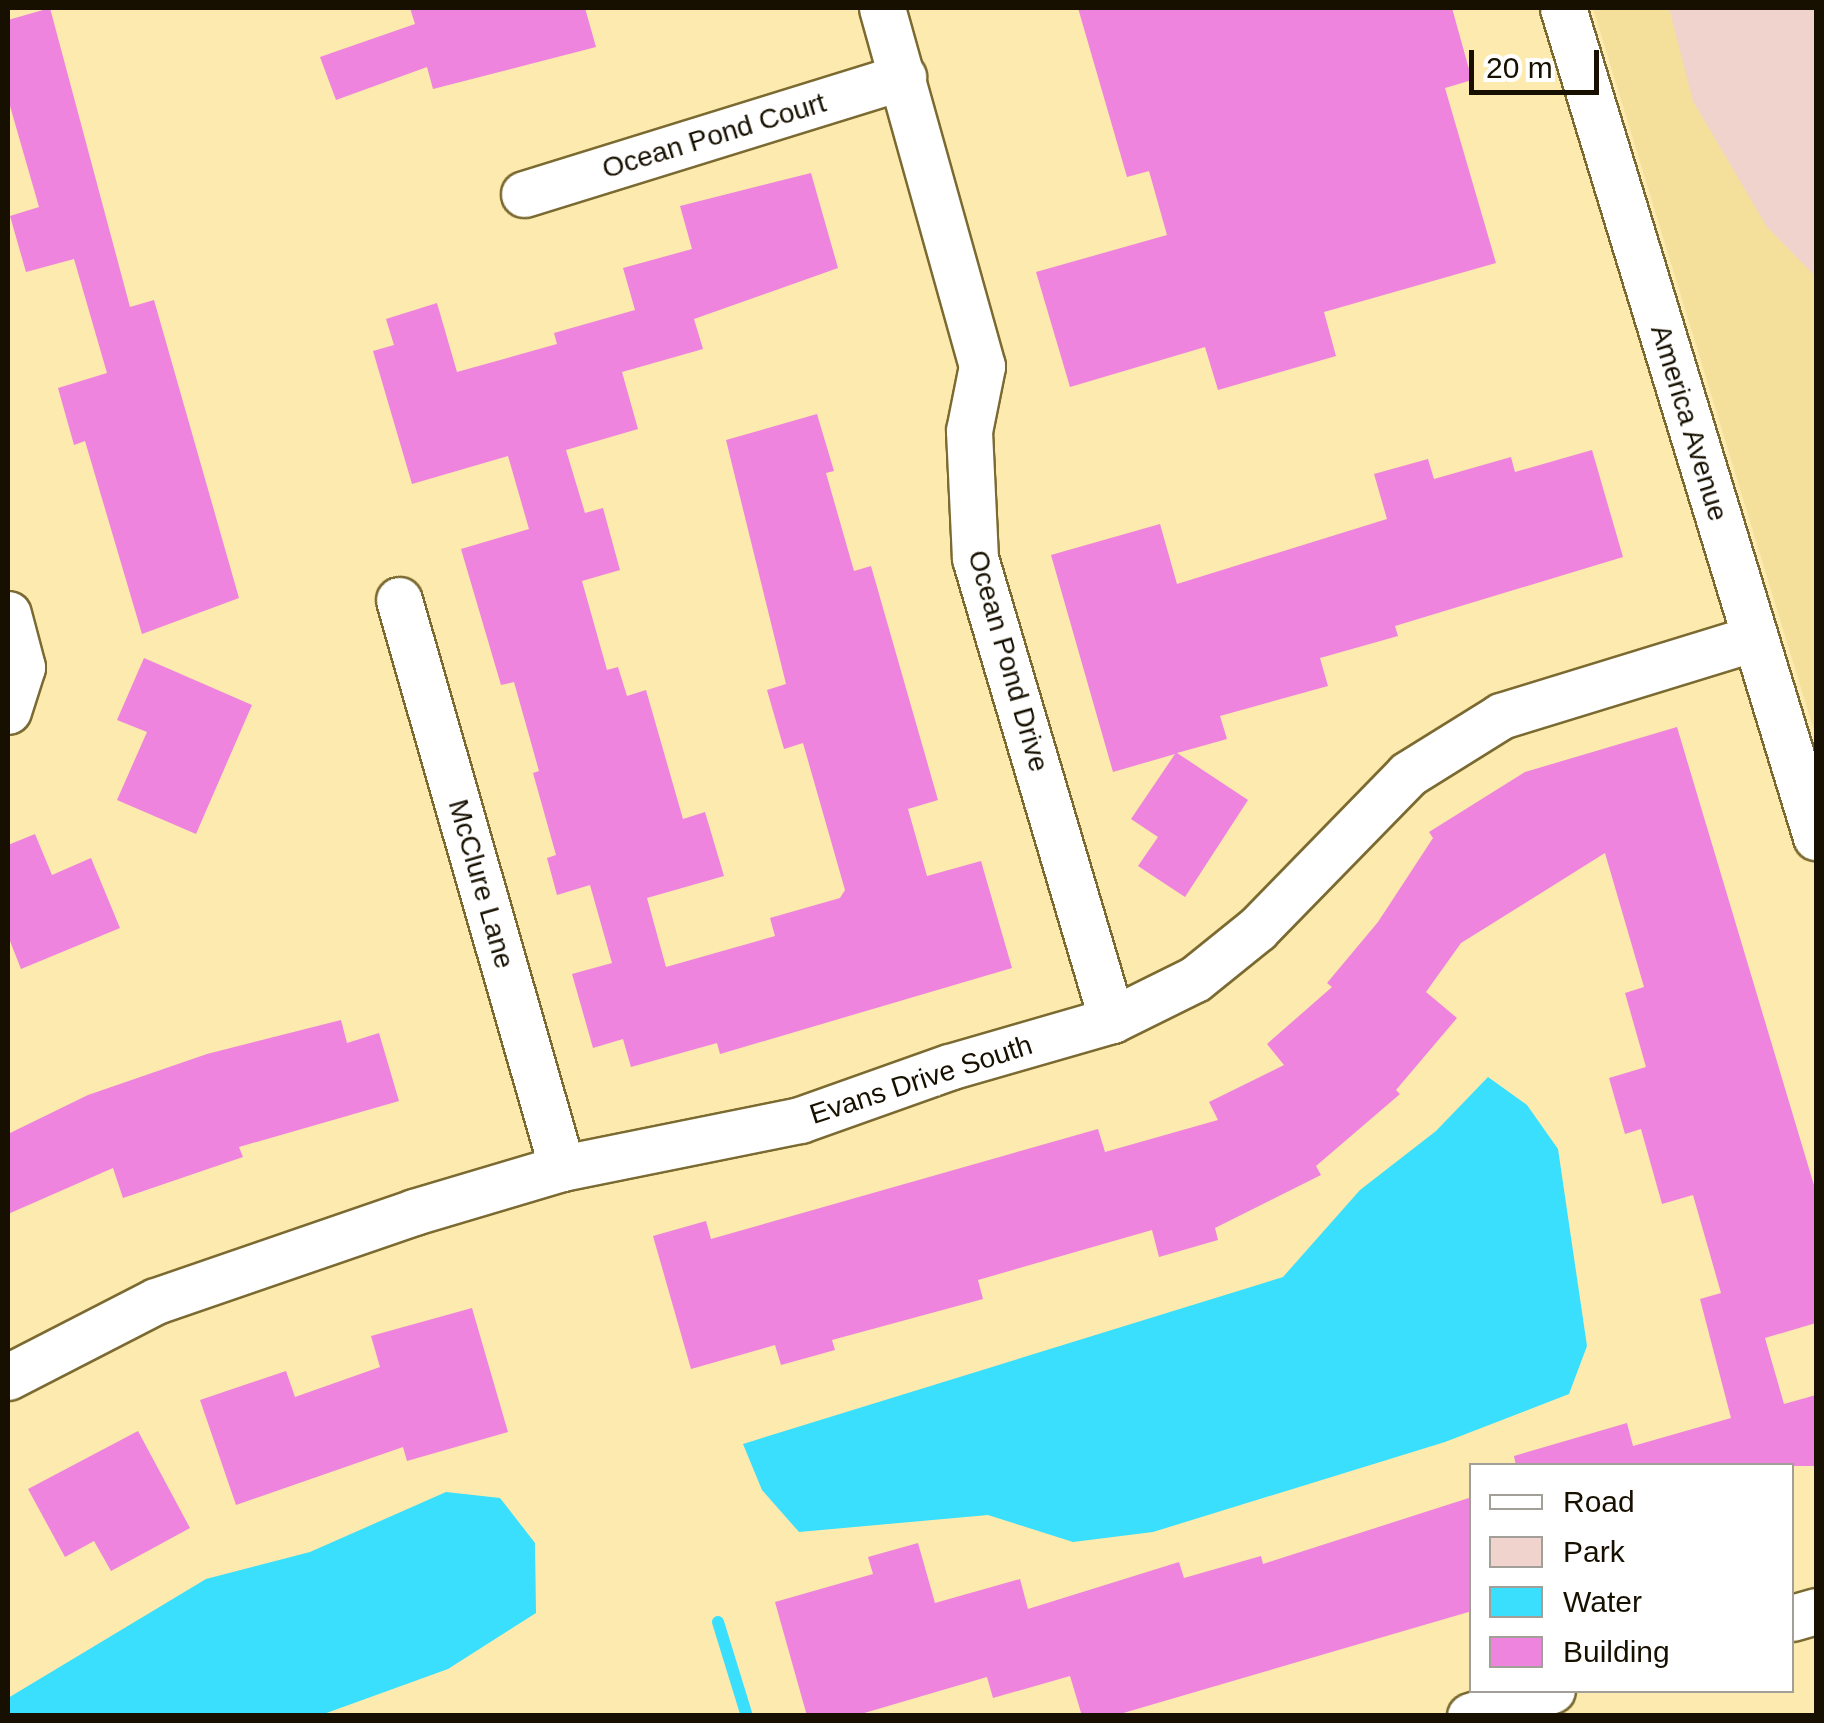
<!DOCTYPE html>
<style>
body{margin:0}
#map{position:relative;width:1824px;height:1723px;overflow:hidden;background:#fceaae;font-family:Helvetica,sans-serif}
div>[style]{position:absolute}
.built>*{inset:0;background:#f4df9b}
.green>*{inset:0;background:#efd3cc}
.water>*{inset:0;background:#39dffd}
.stream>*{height:12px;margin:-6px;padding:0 6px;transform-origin:6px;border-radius:6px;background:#39dffd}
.building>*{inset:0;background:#ee84dd}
.roads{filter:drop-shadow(2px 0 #7b6a31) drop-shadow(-2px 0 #7b6a31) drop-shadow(0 2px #7b6a31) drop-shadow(0 -2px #7b6a31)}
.minor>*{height:45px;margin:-22.5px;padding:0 22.5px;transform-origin:22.5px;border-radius:22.5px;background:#fff}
span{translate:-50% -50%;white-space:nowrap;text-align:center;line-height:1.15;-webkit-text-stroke:8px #fff;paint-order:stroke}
.street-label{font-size:28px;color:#171000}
.frame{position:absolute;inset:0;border:10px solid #171000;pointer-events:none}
.legend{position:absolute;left:1469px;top:1463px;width:325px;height:230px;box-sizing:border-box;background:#fff;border:2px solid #a29f99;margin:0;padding:12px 18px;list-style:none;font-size:30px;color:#171000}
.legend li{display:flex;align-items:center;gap:20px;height:50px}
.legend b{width:50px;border:2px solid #a29f99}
.scale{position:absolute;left:1469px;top:50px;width:130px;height:45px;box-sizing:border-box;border:5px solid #171000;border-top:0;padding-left:12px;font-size:30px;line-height:35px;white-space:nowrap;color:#171000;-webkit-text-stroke:8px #fff;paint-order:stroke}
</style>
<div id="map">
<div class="built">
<i style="clip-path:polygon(1593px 8px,1816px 8px,1816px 737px)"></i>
</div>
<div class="green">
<i style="clip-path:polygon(1669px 8px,1816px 8px,1816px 277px,1767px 227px,1693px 101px)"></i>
</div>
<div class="water">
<i style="clip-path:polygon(1488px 1077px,1527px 1105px,1558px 1149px,1587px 1346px,1569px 1394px,1445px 1442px,1153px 1532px,1073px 1542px,988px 1515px,799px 1532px,762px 1490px,743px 1444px,1283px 1277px,1360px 1190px,1436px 1131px)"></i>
<i style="clip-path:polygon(446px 1492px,500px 1498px,535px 1543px,536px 1613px,448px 1669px,321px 1715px,8px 1715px,8px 1698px,206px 1579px,310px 1552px)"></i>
</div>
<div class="stream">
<i style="left:718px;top:1622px;width:98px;rotate:72.9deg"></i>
</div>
<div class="building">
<i style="clip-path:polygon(50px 8px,130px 307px,154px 300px,239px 598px,142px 634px,85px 441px,74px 445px,58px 388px,107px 373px,74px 259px,26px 272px,10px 216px,39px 207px,8px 99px,8px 20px)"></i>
<i style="clip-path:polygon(410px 8px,585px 8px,596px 47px,433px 89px,427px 67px,336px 100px,320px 57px,415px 24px)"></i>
<i style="clip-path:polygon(1078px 8px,1452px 8px,1472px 80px,1445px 88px,1496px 263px,1324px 312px,1336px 356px,1218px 390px,1205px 347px,1070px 387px,1036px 272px,1167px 235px,1149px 171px,1127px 177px)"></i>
<i style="clip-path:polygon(811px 173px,838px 268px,694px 319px,703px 349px,622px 372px,638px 429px,566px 450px,585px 513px,603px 508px,620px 570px,582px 581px,607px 670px,618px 667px,627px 696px,646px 690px,683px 819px,705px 812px,724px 876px,647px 898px,666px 967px,775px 936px,770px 918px,840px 898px,845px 890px,803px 743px,784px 749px,767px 690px,786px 684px,726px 440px,817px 414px,834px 471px,826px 473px,854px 571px,871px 566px,938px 800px,908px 809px,927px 876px,981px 861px,1012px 968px,720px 1054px,717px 1043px,631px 1067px,623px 1039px,593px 1048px,572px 974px,612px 963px,590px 885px,557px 895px,547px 858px,556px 855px,533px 773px,539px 771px,514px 682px,501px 685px,461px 549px,529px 529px,508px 456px,412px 484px,373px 351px,394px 345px,386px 319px,437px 303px,457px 372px,557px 344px,554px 333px,635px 310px,623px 268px,692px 249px,680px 206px)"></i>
<i style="clip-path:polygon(1592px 450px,1623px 557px,1395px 626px,1398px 636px,1320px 658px,1328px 686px,1220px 716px,1227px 739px,1177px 753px,1248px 800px,1185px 897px,1138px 866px,1158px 837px,1131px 819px,1175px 754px,1113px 772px,1051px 555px,1160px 524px,1177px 584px,1387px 519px,1374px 474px,1428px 459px,1434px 479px,1511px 457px,1515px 472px)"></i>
<i style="clip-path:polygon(144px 658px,252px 705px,196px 834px,117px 800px,147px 732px,117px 720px)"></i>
<i style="clip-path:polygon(1677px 727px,1816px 1192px,1816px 1323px,1765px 1338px,1784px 1404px,1816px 1395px,1816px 1466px,1516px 1466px,1514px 1456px,1627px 1423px,1633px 1446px,1731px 1418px,1700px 1299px,1721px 1293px,1693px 1195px,1662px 1204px,1641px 1129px,1625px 1134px,1609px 1078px,1646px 1067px,1625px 993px,1644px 987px,1605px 853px,1461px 943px,1426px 992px,1457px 1018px,1396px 1090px,1400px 1094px,1316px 1166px,1321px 1175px,1215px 1228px,1218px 1240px,1159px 1257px,1152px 1230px,978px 1280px,983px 1299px,832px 1340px,835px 1350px,781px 1365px,775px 1345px,691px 1369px,653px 1236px,706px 1221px,711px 1239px,1098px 1129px,1105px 1152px,1218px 1120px,1209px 1102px,1284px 1065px,1267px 1044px,1332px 987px,1327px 983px,1378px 922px,1433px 838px,1429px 832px,1525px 772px)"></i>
<i style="clip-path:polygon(35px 834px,52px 875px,91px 858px,120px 928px,21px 969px,8px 936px,8px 845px)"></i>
<i style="clip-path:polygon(341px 1020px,347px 1043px,379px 1033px,399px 1101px,239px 1147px,243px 1157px,123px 1198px,113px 1168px,8px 1214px,8px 1134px,88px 1095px,207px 1054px)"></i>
<i style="clip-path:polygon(472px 1308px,508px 1432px,407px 1461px,403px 1447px,236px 1505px,200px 1400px,286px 1371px,295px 1397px,380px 1367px,371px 1336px)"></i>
<i style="clip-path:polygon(138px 1431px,190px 1528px,111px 1571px,94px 1541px,65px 1557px,28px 1489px)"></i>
<i style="clip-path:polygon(1472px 1497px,1472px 1611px,1113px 1716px,1082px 1716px,1070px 1676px,993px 1698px,987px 1677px,854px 1716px,807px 1716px,775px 1602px,873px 1574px,868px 1557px,918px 1543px,935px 1603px,1020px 1579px,1028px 1609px,1179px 1562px,1184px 1578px,1261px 1556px,1263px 1564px)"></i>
</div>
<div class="roads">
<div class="minor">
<i style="left:882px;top:8px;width:372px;rotate:74.4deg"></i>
<i style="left:982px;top:366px;width:66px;rotate:101.3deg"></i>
<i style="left:969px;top:431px;width:127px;rotate:87.3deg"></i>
<i style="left:975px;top:558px;width:482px;rotate:73.5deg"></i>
<i style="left:1563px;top:8px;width:867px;rotate:73.03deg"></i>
<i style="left:524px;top:194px;width:397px;rotate:-17.2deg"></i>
<i style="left:399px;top:600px;width:591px;rotate:73.99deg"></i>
<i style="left:8px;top:614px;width:55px;rotate:75.2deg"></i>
<i style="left:22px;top:667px;width:46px;rotate:107.7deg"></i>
<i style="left:8px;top:1377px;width:166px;rotate:-27.2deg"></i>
<i style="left:156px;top:1301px;width:273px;rotate:-19deg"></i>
<i style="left:414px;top:1212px;width:154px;rotate:-16.6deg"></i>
<i style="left:562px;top:1168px;width:243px;rotate:-11.4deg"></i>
<i style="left:800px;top:1120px;width:158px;rotate:-19.6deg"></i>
<i style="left:949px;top:1067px;width:170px;rotate:-16.1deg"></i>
<i style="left:1112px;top:1020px;width:93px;rotate:-26.3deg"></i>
<i style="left:1195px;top:979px;width:80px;rotate:-38.9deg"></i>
<i style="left:1257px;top:929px;width:216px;rotate:-45.7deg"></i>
<i style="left:1408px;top:774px;width:110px;rotate:-31.9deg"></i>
<i style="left:1501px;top:716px;width:265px;rotate:-17.1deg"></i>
<i style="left:1792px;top:1618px;width:25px;rotate:-16deg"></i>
<i style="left:1470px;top:1716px;width:86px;rotate:-17.6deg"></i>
</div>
</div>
<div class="street-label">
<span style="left:714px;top:136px;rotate:-17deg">Ocean Pond Court</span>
<span style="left:1689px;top:423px;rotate:73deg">America Avenue</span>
<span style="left:1008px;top:661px;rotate:74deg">Ocean Pond Drive</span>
<span style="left:481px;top:884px;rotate:74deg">McClure Lane</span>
<span style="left:921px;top:1080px;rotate:-18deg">Evans Drive South</span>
</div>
<div class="frame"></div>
<ul class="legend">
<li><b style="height:12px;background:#fff"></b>Road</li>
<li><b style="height:28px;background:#efd3cc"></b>Park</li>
<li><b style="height:28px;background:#39dffd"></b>Water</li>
<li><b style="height:28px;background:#ee84dd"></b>Building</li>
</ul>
<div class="scale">20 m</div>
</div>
